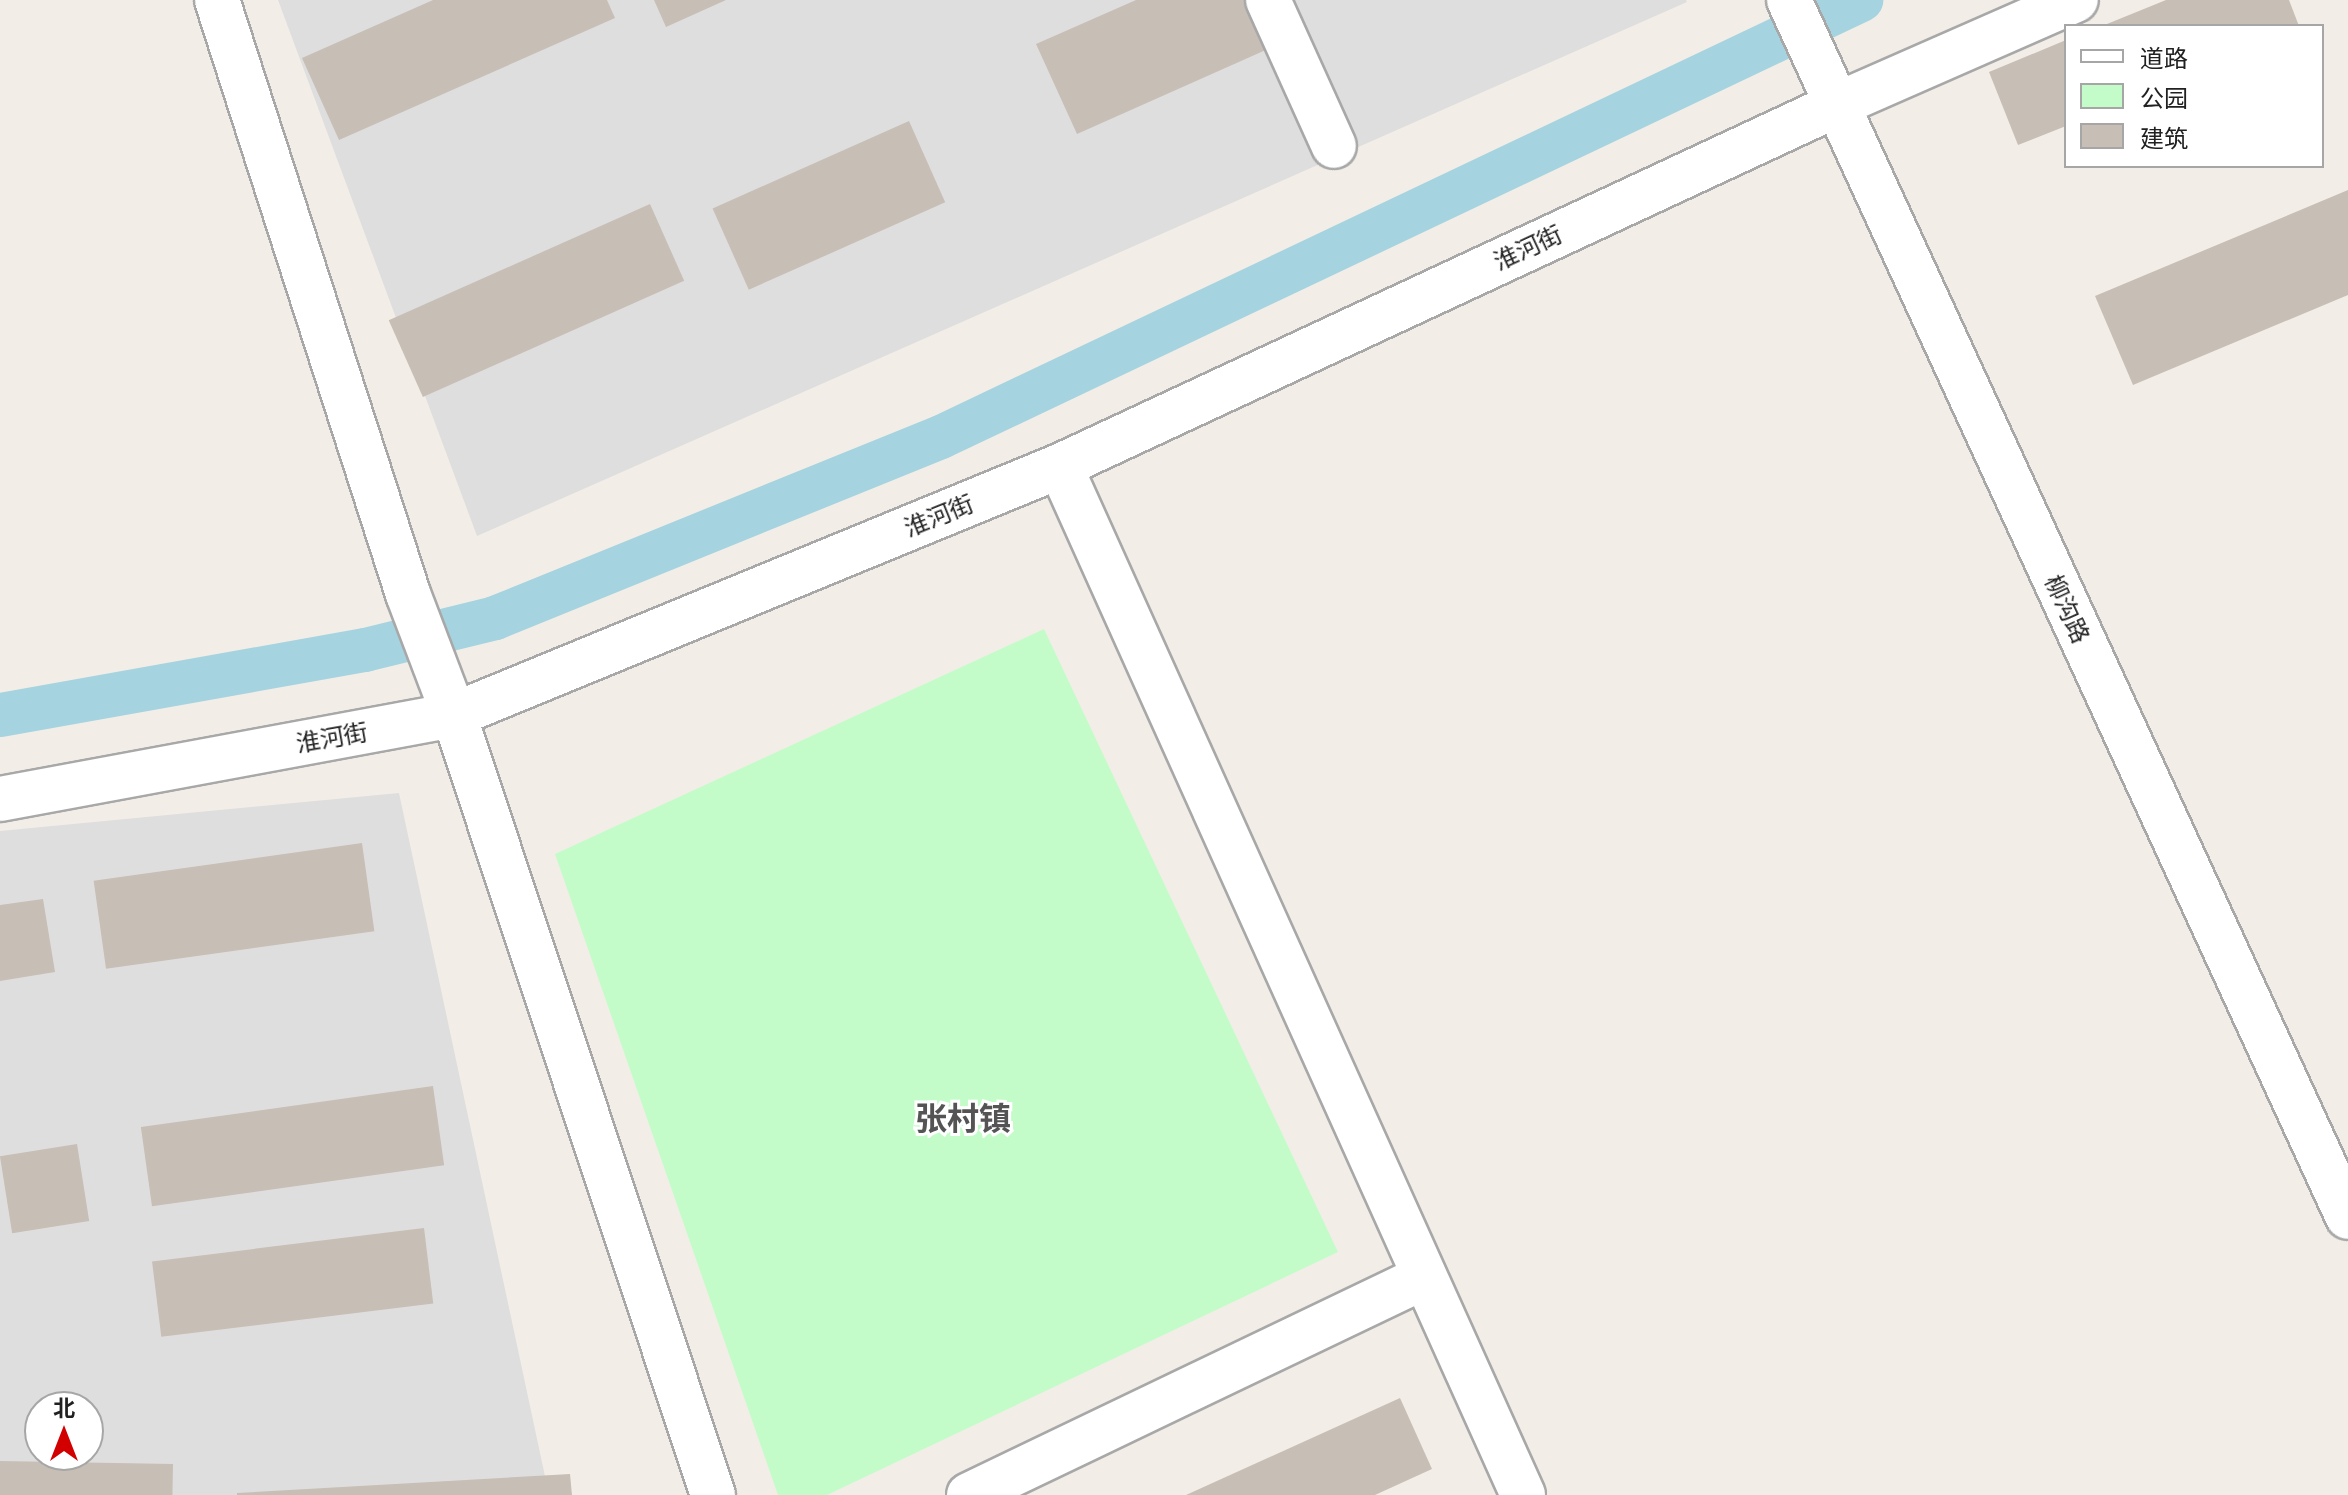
<!DOCTYPE html>
<meta charset="utf-8">
<style>
body{margin:0}
#map{position:relative;width:2348px;height:1495px;overflow:hidden;background:#f2eee7;font-family:Figtree,"Noto Sans SC",sans-serif}
div>[style]{position:absolute}
.residential>*{inset:0;background:#dfdede}
.park>*{inset:0;background:#c4fcc9}
.canal>*{height:44px;margin:-22px;padding:0 22px;transform-origin:22px;border-radius:22px;background:#a6d3e0}
.building>*{inset:0;background:#c7beb6;transform-origin:0 0}
.roads{filter:drop-shadow(2px 0 #a8a8a8) drop-shadow(-2px 0 #a8a8a8) drop-shadow(0 2px #a8a8a8) drop-shadow(0 -2px #a8a8a8)}
.minor>*{height:44px;margin:-22px;padding:0 22px;transform-origin:22px;border-radius:22px;background:#fff}
span{translate:-50% -50%;white-space:nowrap;text-align:center;line-height:1.15;-webkit-text-stroke:6px #fff;paint-order:stroke}
.street-label{font-size:24px;color:#212121}
.district-label{font-size:32px;color:#545454;font-weight:700}
.legend{position:absolute;left:2064px;top:24px;width:260px;height:144px;box-sizing:border-box;background:#fff;border:2px solid #a6a6a6;margin:0;padding:10px 14px;list-style:none;font-size:24px;color:#212121}
.legend li{display:flex;align-items:center;gap:16px;height:40px}
.legend b{width:40px;border:2px solid #a6a6a6}
.north{position:absolute;left:24px;top:1391px;width:80px;height:80px;box-sizing:border-box;background:#fff;border:2px solid #a6a6a6;border-radius:50%;rotate:0deg;font-size:22px;font-weight:700;line-height:32px;text-align:center;color:#212121}
.north::after{content:'';display:block;margin:auto;width:28px;height:36px;background:#d20000;clip-path:polygon(50% 0,100% 100%,50% 72%,0 100%)}
</style>
<div id="map">
<div class="residential">
<i style="clip-path:polygon(278px 0,1686px 0,1687px 2px,477px 536px)"></i>
<i style="clip-path:polygon(evenodd,399px 793px,549px 1495px,0 1495px,0 831px,399px 793px,40px 1407px,88px 1407px,88px 1455px,40px 1455px,40px 1407px)"></i>
</div>
<div class="park">
<i style="clip-path:polygon(1044px 629px,1338px 1252px,827px 1495px,778px 1495px,555px 854px)"></i>
</div>
<div class="canal">
<i style="left:0;top:715px;width:371px;rotate:-10.1deg"></i>
<i style="left:365px;top:650px;width:134px;rotate:-13.8deg"></i>
<i style="left:495px;top:618px;width:481px;rotate:-22.1deg"></i>
<i style="left:941px;top:437px;width:1019px;rotate:-25.41deg"></i>
</div>
<div class="building">
<i style="clip-path:polygon(433px 0,607px 0,615px 18px,339px 140px,302px 58px)"></i>
<i style="clip-path:polygon(654px 0,726px 0,666px 27px)"></i>
<i style="clip-path:polygon(1136px 0,1246px 0,1268px 49px,1077px 134px,1036px 44px)"></i>
<i style="clip-path:polygon(2166px 0,2289px 0,2299px 26px,2102px 26px)"></i>
<i style="clip-path:polygon(2066px 40px,2066px 126px,2018px 145px,1989px 72px)"></i>
<i style="left:909px;top:121px;width:89px;height:215px;rotate:66deg"></i>
<i style="clip-path:polygon(2348px 190px,2348px 295px,2133px 385px,2095px 296px)"></i>
<i style="left:650px;top:204px;width:84px;height:286px;rotate:66deg"></i>
<i style="left:362px;top:843px;width:89px;height:271px;rotate:82deg"></i>
<i style="clip-path:polygon(43px 899px,55px 972px,0 981px,0 905px)"></i>
<i style="left:433px;top:1086px;width:80px;height:295px;rotate:82deg"></i>
<i style="left:77px;top:1144px;width:78px;height:78px;rotate:81deg"></i>
<i style="left:424px;top:1228px;width:76px;height:274px;rotate:83deg"></i>
<i style="clip-path:polygon(1400px 1398px,1432px 1469px,1375px 1495px,1186px 1495px)"></i>
<i style="left:0;top:1461px;width:173px;height:34px;rotate:1deg"></i>
<i style="clip-path:polygon(570px 1474px,572px 1495px,237px 1495px,237px 1493px)"></i>
</div>
<div class="roads">
<div class="minor">
<i style="left:217px;top:0;width:624px;rotate:72.17deg"></i>
<i style="left:408px;top:594px;width:129px;rotate:69.2deg"></i>
<i style="left:454px;top:715px;width:822px;rotate:71.63deg"></i>
<i style="left:1268px;top:0;width:160px;rotate:65.7deg"></i>
<i style="left:1789px;top:0;width:1339px;rotate:65.33deg"></i>
<i style="left:1060px;top:466px;width:1128px;rotate:65.77deg"></i>
<i style="left:0;top:799px;width:462px;rotate:-10.5deg"></i>
<i style="left:454px;top:715px;width:655px;rotate:-22.34deg"></i>
<i style="left:1060px;top:466px;width:854px;rotate:-24.94deg"></i>
<i style="left:1834px;top:106px;width:264px;rotate:-23.7deg"></i>
<i style="left:969px;top:1495px;width:502px;rotate:-25.6deg"></i>
</div>
</div>
<div class="street-label">
<span style="left:1528px;top:248px;rotate:-25deg">淮河街</span>
<span style="left:939px;top:516px;rotate:-22deg">淮河街</span>
<span style="left:2067px;top:609px;rotate:65deg">柳沟路</span>
<span style="left:332px;top:738px;rotate:-10deg">淮河街</span>
</div>
<div class="district-label">
<span style="left:963px;top:1119px">张村镇</span>
</div>
<ul class="legend">
<li><b style="height:10px;background:#fff"></b>道路</li>
<li><b style="height:22px;background:#c4fcc9"></b>公园</li>
<li><b style="height:22px;background:#c7beb6"></b>建筑</li>
</ul>
<div class="north">北</div>
</div>
